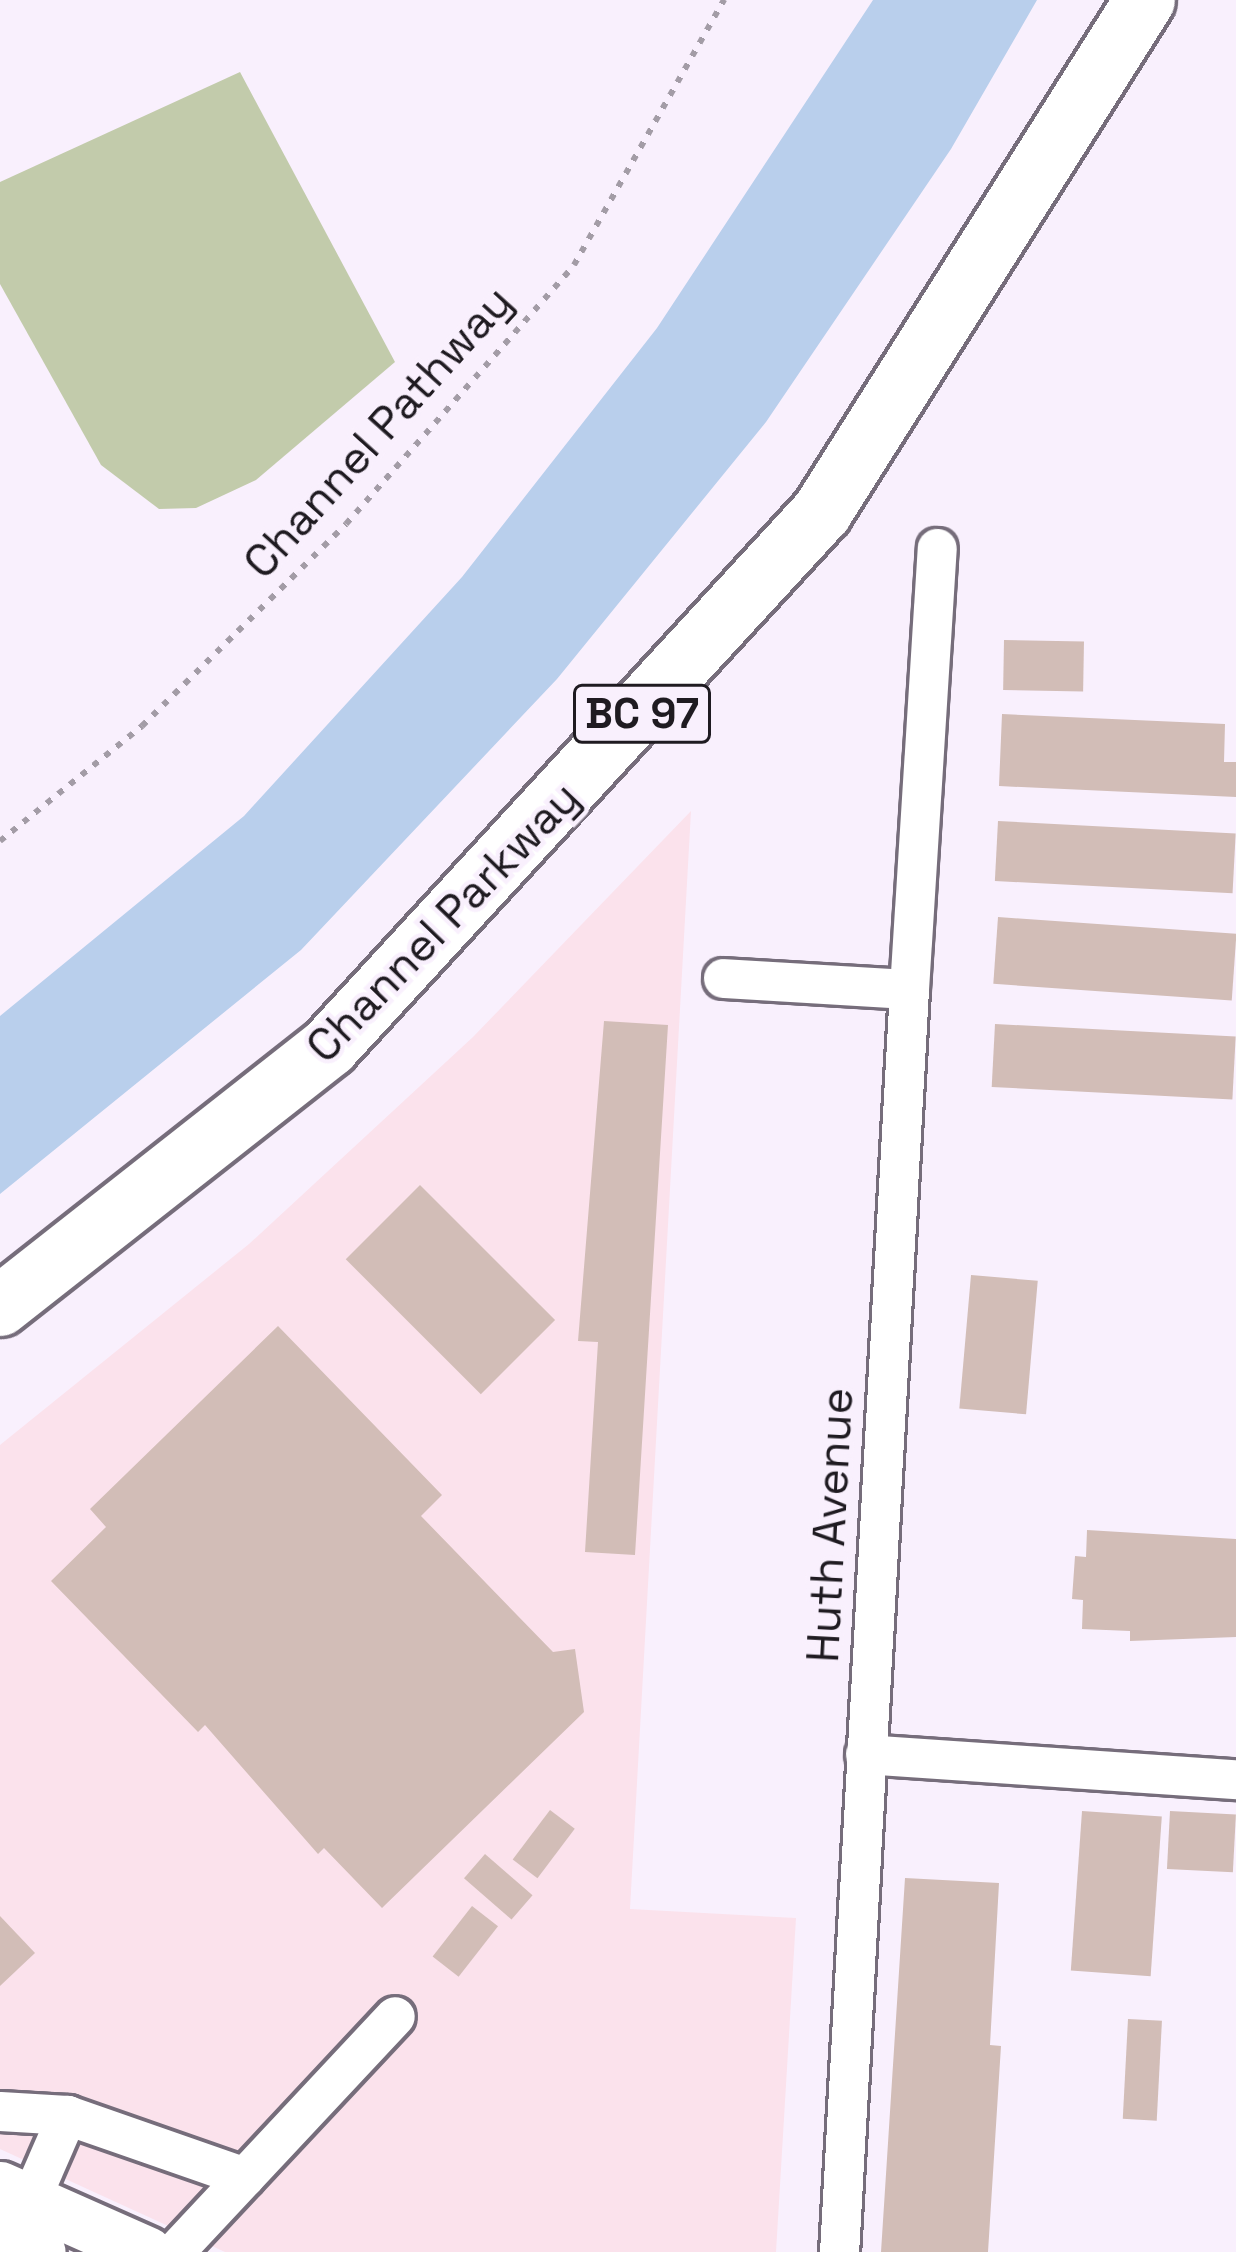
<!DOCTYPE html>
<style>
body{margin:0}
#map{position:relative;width:1236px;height:2252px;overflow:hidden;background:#f9f0fd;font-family:"Space Grotesk",sans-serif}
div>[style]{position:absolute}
.commercial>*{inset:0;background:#fbe2ec}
.green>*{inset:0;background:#c2cbab}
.water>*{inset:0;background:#b9cfec}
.building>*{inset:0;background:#d2bdb7;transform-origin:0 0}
.path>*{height:6px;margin-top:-3px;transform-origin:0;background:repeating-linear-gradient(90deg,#a39ca6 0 6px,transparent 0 15px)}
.roads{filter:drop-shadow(3px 0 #766d7b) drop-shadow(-3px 0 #766d7b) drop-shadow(0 3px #766d7b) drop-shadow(0 -3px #766d7b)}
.minor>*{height:39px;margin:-19.5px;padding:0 19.5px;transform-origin:19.5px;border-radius:19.5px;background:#fff}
.major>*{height:51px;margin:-25.5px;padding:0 25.5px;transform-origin:25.5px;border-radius:25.5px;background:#fff}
.highway>*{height:60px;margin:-30px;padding:0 30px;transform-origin:30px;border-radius:30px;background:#fff}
span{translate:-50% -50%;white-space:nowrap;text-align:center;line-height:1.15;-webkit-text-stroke:9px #f9f0fd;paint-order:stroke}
.shield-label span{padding:3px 9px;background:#f9f0fd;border:3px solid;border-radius:9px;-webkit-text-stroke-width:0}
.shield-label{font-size:42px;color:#1f1b21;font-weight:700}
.street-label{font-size:45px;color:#1f1b21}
</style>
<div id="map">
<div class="commercial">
<i style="clip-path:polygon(691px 811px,630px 1909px,796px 1918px,776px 2252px,225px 2252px,0 2149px,0 1445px,249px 1244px,473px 1037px)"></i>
</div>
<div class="green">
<i style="clip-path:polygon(240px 72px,395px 362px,256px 480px,196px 508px,159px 509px,101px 465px,0 284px,0 182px)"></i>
</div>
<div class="water">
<i style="clip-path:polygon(873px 0,1037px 0,951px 149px,766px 422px,557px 679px,301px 950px,0 1194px,0 1016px,244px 816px,462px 577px,657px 328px)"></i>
</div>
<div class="building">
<i style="left:1004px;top:640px;width:80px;height:50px;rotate:1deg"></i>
<i style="clip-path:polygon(1002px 714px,1225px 724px,1224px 762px,1236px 762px,1236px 797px,999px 786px)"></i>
<i style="left:998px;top:821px;width:238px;height:60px;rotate:3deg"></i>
<i style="left:998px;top:917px;width:239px;height:67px;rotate:4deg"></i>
<i style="clip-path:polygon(604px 1021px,668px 1025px,635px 1555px,585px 1552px,598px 1342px,578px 1341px)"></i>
<i style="left:995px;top:1024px;width:241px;height:63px;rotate:3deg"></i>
<i style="left:420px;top:1185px;width:191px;height:105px;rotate:45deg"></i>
<i style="left:971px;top:1275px;width:67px;height:134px;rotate:5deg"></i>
<i style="clip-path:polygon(278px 1326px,442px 1495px,421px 1516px,553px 1652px,575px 1649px,584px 1712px,382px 1908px,324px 1848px,318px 1854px,205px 1725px,198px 1732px,51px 1581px,106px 1527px,90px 1509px)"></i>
<i style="clip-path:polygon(1087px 1530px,1236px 1539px,1236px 1637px,1130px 1641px,1130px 1631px,1082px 1629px,1083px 1600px,1072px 1599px,1075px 1556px,1086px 1557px)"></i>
<i style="left:550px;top:1810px;width:31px;height:62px;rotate:37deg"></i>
<i style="left:1082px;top:1811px;width:80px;height:160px;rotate:4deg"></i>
<i style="left:1170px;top:1811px;width:66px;height:58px;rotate:3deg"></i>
<i style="left:485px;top:1854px;width:63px;height:32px;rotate:41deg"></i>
<i style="clip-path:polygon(905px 1878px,999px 1883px,990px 2045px,1001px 2046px,988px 2252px,881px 2252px)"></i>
<i style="left:472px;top:1906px;width:33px;height:64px;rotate:38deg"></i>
<i style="clip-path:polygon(0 1916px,35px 1953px,0 1986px)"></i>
<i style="left:1128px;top:2019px;width:34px;height:100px;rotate:3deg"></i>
</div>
<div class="path">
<i style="left:0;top:841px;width:183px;rotate:-39deg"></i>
<i style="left:142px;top:726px;width:287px;rotate:-44.7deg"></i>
<i style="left:346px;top:524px;width:345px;rotate:-48.6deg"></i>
<i style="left:574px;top:265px;width:305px;rotate:-60.5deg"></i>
</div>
<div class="roads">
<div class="minor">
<i style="left:723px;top:978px;width:186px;rotate:3.4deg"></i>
<i style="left:909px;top:989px;width:1265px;rotate:93.17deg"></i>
<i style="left:909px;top:989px;width:442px;rotate:-86.4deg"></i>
<i style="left:865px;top:1754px;width:372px;rotate:3.9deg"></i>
<i style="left:0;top:2111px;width:67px;rotate:3.4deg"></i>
<i style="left:67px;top:2115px;width:188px;rotate:19.2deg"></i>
<i style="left:30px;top:2200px;width:93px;rotate:-66.5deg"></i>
<i style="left:174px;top:2252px;width:323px;rotate:-46.9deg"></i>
</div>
<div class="major">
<i style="left:0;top:2187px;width:161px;rotate:23.9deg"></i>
<i style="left:0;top:2235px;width:43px;rotate:23deg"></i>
</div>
<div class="highway">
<i style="left:0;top:1306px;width:419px;rotate:-38.2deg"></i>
<i style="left:329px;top:1047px;width:728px;rotate:-47.34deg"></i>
<i style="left:822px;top:512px;width:605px;rotate:-57.75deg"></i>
</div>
</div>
<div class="shield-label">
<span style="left:642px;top:714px">BC 97</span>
</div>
<div class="street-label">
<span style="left:378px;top:432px;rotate:-48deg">Channel Pathway</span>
<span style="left:443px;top:922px;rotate:-46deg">Channel Parkway</span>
<span style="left:830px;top:1525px;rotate:-87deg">Huth Avenue</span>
</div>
</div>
